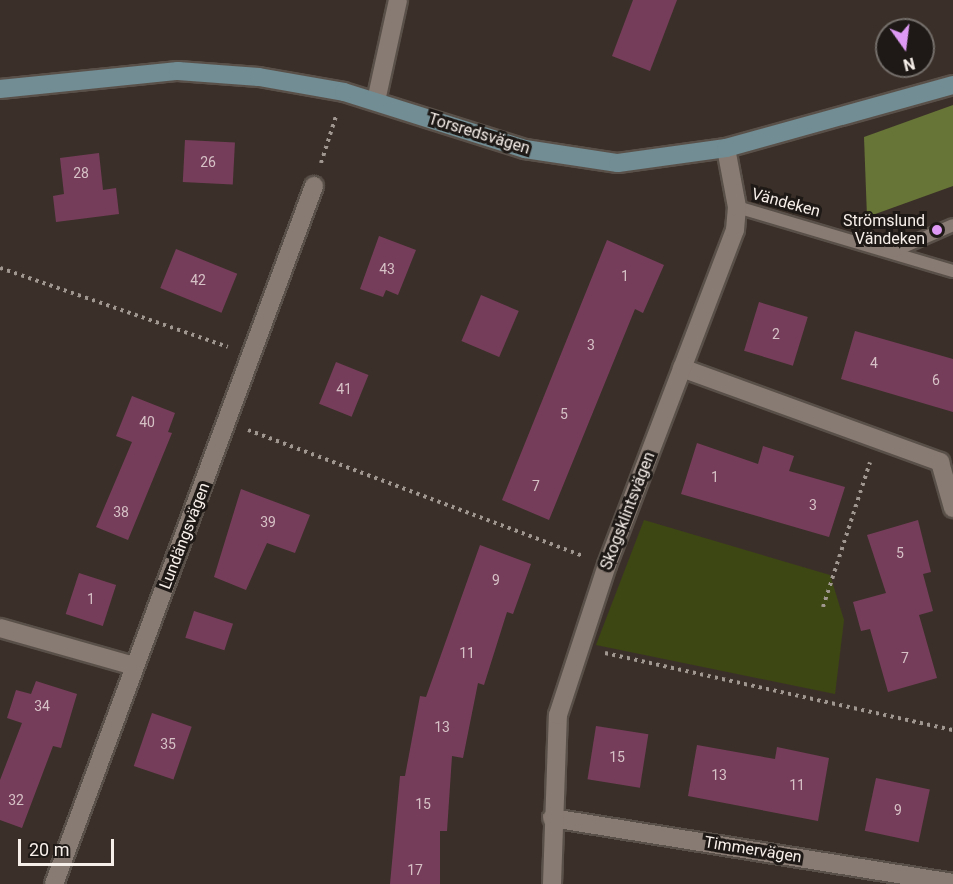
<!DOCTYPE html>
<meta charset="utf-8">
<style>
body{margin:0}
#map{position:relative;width:953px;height:884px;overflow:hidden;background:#3b3029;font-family:Roboto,sans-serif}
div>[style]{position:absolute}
.green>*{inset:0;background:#3d4713}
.forest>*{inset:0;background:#677537}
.building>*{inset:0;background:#763d5b;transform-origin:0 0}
.path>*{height:4px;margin-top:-2px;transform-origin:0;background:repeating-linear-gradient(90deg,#a09791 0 3px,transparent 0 7.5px)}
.roads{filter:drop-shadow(2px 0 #595049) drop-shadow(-2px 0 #595049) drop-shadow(0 2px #595049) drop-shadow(0 -2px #595049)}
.lane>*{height:12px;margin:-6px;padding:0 6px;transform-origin:6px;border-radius:6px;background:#887b73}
.street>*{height:18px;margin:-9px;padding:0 9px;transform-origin:9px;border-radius:9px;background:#887b73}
.secondary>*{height:18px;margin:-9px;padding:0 9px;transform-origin:9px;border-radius:9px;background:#728d94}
.dots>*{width:16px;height:16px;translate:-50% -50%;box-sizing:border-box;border:3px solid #1e1916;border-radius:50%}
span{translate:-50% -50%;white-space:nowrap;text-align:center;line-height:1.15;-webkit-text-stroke:6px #1e1916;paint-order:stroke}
.number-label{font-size:14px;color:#d6c2c6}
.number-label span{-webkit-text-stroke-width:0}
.street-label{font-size:16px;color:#f6eee9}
.poi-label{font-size:16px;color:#f6eee9}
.right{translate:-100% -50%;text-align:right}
.north{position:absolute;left:875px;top:18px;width:60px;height:60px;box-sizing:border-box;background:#1e1916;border:2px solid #746e6a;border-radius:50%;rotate:166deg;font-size:16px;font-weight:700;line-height:24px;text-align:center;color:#f6eee9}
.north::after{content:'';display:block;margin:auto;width:21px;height:27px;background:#dd99f3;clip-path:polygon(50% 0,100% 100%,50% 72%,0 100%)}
.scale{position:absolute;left:18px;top:839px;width:96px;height:27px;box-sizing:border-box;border:3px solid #f6eee9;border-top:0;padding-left:8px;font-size:18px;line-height:21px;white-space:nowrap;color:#f6eee9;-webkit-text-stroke:4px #1e1916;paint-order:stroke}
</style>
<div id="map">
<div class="green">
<i style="clip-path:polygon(644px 520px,830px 575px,844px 620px,835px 694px,596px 645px)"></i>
</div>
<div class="forest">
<i style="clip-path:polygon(953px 105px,953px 186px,867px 217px,864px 137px)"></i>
</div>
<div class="building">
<i style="clip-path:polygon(633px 0,677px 0,650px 71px,612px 56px)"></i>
<i style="left:185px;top:140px;width:50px;height:42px;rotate:3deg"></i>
<i style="clip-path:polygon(99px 153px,103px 190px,116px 188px,119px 214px,56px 222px,53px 196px,64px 194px,60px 158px)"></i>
<i style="clip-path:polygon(379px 236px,416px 250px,398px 295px,386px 290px,383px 297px,360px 289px)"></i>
<i style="clip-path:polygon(607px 240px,664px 265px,643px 313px,635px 309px,549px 520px,502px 500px)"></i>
<i style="left:176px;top:249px;width:66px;height:42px;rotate:22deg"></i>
<i style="left:481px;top:295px;width:41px;height:50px;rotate:23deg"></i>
<i style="left:759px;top:302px;width:51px;height:51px;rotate:17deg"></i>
<i style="clip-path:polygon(855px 331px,953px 359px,953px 412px,841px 379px)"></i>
<i style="left:336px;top:362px;width:35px;height:45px;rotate:22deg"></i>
<i style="clip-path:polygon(132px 396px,175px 413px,168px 432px,172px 433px,128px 540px,96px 527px,132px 442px,116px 436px)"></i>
<i style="clip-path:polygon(697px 443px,758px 464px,763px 446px,794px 456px,789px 471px,845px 487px,829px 537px,681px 494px)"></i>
<i style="clip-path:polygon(241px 489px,310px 515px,295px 553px,267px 543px,246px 590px,214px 577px)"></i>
<i style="clip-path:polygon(918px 520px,931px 572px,923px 574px,933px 611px,919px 615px,937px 678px,888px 692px,870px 629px,861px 631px,853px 602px,886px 593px,867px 535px)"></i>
<i style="clip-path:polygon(480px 545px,531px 564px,513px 614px,507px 612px,484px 685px,478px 683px,463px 758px,452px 756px,447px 831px,440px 831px,440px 884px,390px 884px,400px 776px,405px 776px,420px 696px,426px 697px)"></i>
<i style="left:79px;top:573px;width:39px;height:43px;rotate:18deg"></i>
<i style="left:194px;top:611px;width:41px;height:28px;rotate:18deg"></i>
<i style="clip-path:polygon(36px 681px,77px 694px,61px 748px,53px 746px,22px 828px,0 820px,0 780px,22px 723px,7px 718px,16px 690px,31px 694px)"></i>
<i style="left:152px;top:713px;width:42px;height:56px;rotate:19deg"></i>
<i style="left:596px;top:726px;width:53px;height:54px;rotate:9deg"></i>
<i style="clip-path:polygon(697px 745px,775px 759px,777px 747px,829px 758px,818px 821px,688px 796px)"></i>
<i style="left:876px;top:778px;width:55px;height:54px;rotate:12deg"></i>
</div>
<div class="path">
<i style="left:321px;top:163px;width:49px;rotate:-72.3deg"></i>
<i style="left:0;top:268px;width:241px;rotate:19.1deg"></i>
<i style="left:248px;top:430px;width:359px;rotate:20.6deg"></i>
<i style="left:823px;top:607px;width:152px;rotate:-72deg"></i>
<i style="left:605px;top:653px;width:356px;rotate:12.5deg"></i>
</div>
<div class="roads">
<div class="lane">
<i style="left:737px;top:207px;width:225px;rotate:16.5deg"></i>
<i style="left:894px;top:251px;width:64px;rotate:-23.8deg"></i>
</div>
<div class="street">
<i style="left:376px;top:101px;width:103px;rotate:-77.7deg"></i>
<i style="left:682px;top:368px;width:275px;rotate:20deg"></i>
<i style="left:940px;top:462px;width:48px;rotate:74.2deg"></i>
<i style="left:0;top:628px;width:139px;rotate:15.8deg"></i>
<i style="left:552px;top:818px;width:406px;rotate:9.2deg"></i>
<i style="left:54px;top:884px;width:745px;rotate:-69.57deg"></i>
<i style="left:552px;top:884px;width:169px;rotate:-88deg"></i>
<i style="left:558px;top:715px;width:158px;rotate:-71.9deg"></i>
<i style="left:607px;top:565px;width:359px;rotate:-69.1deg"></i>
<i style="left:735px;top:230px;width:23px;rotate:-85deg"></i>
<i style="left:737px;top:207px;width:60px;rotate:-100.6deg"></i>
</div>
<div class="secondary">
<i style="left:0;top:89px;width:179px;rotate:-5.8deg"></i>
<i style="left:178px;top:71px;width:81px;rotate:4.2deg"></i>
<i style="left:259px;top:77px;width:86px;rotate:10deg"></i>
<i style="left:344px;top:92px;width:190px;rotate:17.5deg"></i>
<i style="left:525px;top:149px;width:94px;rotate:8.6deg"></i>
<i style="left:618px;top:163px;width:109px;rotate:-7.9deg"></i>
<i style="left:726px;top:148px;width:236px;rotate:-15.5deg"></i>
</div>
</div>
<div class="dots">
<i style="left:937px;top:230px;background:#dd99f3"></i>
</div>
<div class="number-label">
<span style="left:208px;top:162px">26</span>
<span style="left:81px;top:173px">28</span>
<span style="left:387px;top:269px">43</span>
<span style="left:625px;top:276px">1</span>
<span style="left:198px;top:280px">42</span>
<span style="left:776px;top:334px">2</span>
<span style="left:591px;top:345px">3</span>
<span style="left:874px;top:363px">4</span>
<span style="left:936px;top:380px">6</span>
<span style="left:344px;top:389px">41</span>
<span style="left:564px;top:414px">5</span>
<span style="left:147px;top:422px">40</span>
<span style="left:715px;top:477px">1</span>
<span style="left:536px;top:486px">7</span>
<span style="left:813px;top:505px">3</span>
<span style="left:121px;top:512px">38</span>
<span style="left:268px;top:522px">39</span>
<span style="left:900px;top:553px">5</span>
<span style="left:496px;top:580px">9</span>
<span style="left:91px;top:599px">1</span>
<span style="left:467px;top:653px">11</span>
<span style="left:905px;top:658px">7</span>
<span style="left:42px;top:706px">34</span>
<span style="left:442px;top:727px">13</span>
<span style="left:168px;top:744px">35</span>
<span style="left:617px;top:757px">15</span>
<span style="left:719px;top:775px">13</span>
<span style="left:797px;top:785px">11</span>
<span style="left:16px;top:800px">32</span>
<span style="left:423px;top:804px">15</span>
<span style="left:898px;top:810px">9</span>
<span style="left:415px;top:870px">17</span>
</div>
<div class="street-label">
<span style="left:479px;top:134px;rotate:17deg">Torsredsvägen</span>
<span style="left:786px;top:203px;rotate:15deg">Vändeken</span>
<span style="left:628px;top:511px;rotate:-69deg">Skogsklintsvägen</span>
<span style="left:185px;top:536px;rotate:-69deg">Lundängsvägen</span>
<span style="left:753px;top:850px;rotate:9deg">Timmervägen</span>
</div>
<div class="poi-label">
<span class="right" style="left:925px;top:230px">Strömslund<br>Vändeken</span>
</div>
<div class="north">N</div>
<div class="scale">20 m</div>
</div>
